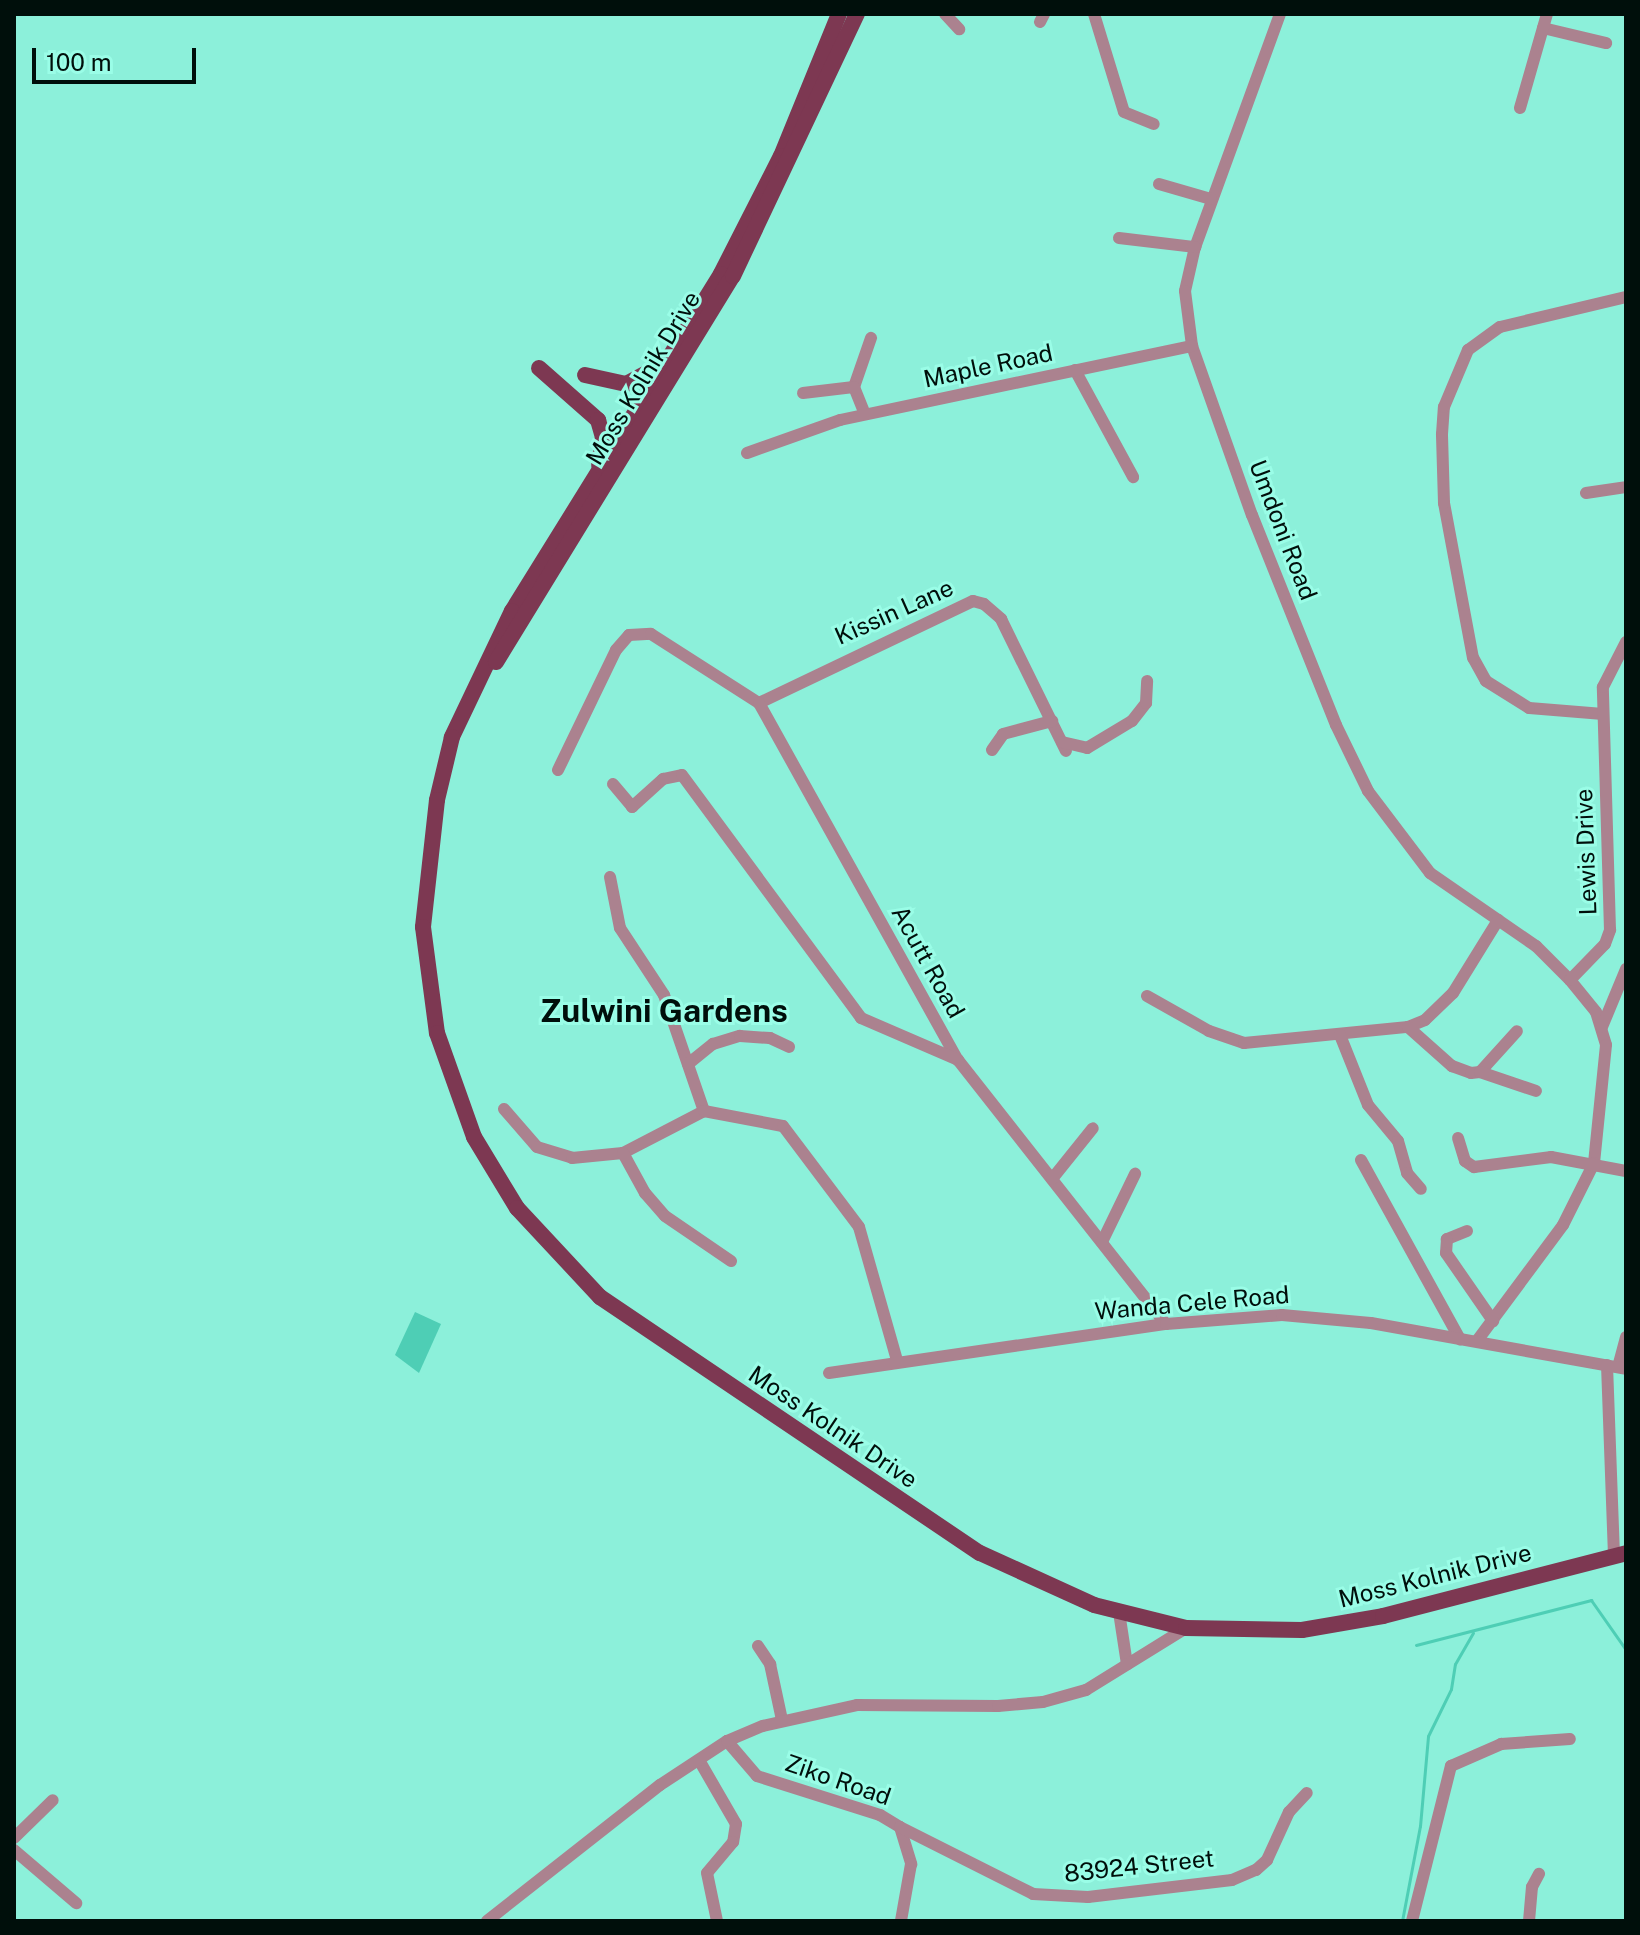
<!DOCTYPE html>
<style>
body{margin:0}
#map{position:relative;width:1640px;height:1935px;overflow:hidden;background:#8cf0da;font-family:"Public Sans",sans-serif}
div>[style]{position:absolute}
.water>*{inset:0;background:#4eceb5}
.stream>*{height:3px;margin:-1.5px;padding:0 1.5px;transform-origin:1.5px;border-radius:1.5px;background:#4eceb5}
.minor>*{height:12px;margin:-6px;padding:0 6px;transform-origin:6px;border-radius:6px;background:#ab828f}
.major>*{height:16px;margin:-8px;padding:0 8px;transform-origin:8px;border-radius:8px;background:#7d3852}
span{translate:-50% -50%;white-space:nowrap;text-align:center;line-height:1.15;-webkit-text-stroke:6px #9afde7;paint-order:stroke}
.street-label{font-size:24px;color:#000f0b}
.district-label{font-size:32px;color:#000f0b;font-weight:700}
.frame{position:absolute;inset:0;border:16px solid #000f0b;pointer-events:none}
.scale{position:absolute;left:32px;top:48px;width:164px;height:36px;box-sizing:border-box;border:4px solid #000f0b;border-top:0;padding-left:10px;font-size:24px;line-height:28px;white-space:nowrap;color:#000f0b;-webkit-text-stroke:6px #9afde7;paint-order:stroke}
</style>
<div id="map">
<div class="water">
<i style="clip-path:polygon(415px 1312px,441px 1324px,419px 1373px,395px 1355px)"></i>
</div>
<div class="stream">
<i style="left:1416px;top:1645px;width:181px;rotate:-14.4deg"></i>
<i style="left:1591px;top:1600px;width:61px;rotate:55deg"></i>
<i style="left:1402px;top:1921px;width:97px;rotate:-79.3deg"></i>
<i style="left:1420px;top:1826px;width:90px;rotate:-84.9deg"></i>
<i style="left:1428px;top:1736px;width:52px;rotate:-63.9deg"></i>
<i style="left:1451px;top:1689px;width:25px;rotate:-81deg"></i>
<i style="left:1455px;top:1664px;width:36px;rotate:-60deg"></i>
</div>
<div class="minor">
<i style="left:945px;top:14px;width:21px;rotate:47deg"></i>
<i style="left:1094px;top:14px;width:102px;rotate:73deg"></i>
<i style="left:1124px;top:112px;width:32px;rotate:22deg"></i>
<i style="left:1280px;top:14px;width:248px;rotate:110deg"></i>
<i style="left:1195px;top:247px;width:45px;rotate:102.8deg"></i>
<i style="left:1185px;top:291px;width:55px;rotate:82.7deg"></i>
<i style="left:1192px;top:346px;width:179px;rotate:70.5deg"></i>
<i style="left:1252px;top:515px;width:226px;rotate:68.2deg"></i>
<i style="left:1336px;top:725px;width:73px;rotate:64.1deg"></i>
<i style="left:1368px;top:791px;width:103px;rotate:52.9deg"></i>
<i style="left:1430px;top:873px;width:129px;rotate:34.6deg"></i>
<i style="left:1536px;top:946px;width:48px;rotate:45deg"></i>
<i style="left:1570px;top:980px;width:41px;rotate:50.9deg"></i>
<i style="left:1596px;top:1012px;width:34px;rotate:73deg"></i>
<i style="left:1606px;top:1045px;width:119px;rotate:95.8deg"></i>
<i style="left:1594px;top:1163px;width:69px;rotate:116.6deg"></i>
<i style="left:1563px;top:1225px;width:144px;rotate:126.6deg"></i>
<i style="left:1040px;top:22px;width:9px;rotate:-63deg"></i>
<i style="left:1543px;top:28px;width:65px;rotate:13.4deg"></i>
<i style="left:1520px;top:108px;width:98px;rotate:-74deg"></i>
<i style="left:1159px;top:184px;width:54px;rotate:16.1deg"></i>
<i style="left:1119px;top:238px;width:77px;rotate:6.8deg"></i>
<i style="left:1075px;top:370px;width:122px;rotate:61.5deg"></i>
<i style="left:854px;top:387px;width:52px;rotate:-70.9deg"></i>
<i style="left:803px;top:393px;width:51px;rotate:-6.7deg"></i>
<i style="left:854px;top:387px;width:29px;rotate:68deg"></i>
<i style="left:747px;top:453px;width:99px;rotate:-19.5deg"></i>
<i style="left:840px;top:420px;width:360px;rotate:-11.9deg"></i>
<i style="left:1586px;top:493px;width:40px;rotate:-8.5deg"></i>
<i style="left:759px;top:703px;width:237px;rotate:-25.5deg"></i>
<i style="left:973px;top:601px;width:11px;rotate:15deg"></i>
<i style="left:984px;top:604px;width:23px;rotate:41deg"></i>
<i style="left:1001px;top:619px;width:147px;rotate:63.8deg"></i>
<i style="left:1603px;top:714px;width:74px;rotate:-175.4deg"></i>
<i style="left:1529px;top:708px;width:51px;rotate:-147.9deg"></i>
<i style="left:1486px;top:681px;width:26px;rotate:-119deg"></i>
<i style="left:1473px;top:658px;width:158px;rotate:-100.6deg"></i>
<i style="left:1444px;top:503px;width:69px;rotate:-91.7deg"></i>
<i style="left:1442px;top:434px;width:27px;rotate:-86deg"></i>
<i style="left:1444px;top:407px;width:62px;rotate:-67.2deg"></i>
<i style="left:1468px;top:350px;width:39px;rotate:-36deg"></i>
<i style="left:1500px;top:327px;width:130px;rotate:-13.4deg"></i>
<i style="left:1062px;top:742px;width:26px;rotate:13deg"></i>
<i style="left:1087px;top:748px;width:52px;rotate:-31deg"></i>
<i style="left:1132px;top:721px;width:23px;rotate:-52deg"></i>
<i style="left:1146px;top:703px;width:22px;rotate:-87deg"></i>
<i style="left:992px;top:750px;width:19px;rotate:-55deg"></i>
<i style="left:1003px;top:734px;width:51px;rotate:-14.9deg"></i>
<i style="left:558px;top:770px;width:133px;rotate:-64.2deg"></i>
<i style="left:616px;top:650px;width:20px;rotate:-49deg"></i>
<i style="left:629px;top:635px;width:22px;rotate:-3deg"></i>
<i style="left:651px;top:634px;width:128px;rotate:32.6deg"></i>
<i style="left:759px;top:703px;width:409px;rotate:60.9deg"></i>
<i style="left:958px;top:1060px;width:336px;rotate:51.8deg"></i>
<i style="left:613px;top:784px;width:30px;rotate:50deg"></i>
<i style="left:632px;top:807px;width:42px;rotate:-42.1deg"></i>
<i style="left:663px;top:779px;width:19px;rotate:-12deg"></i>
<i style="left:682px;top:775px;width:302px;rotate:53.6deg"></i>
<i style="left:861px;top:1018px;width:106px;rotate:23.4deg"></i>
<i style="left:610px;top:877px;width:52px;rotate:78.9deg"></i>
<i style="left:620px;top:928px;width:80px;rotate:56.7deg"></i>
<i style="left:664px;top:995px;width:123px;rotate:71deg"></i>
<i style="left:1570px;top:980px;width:50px;rotate:-45.8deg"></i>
<i style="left:1605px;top:944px;width:15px;rotate:-70deg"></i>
<i style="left:1610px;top:930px;width:243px;rotate:-91.7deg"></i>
<i style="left:1603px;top:687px;width:51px;rotate:-62.9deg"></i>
<i style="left:1147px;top:996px;width:71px;rotate:29.4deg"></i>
<i style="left:1209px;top:1031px;width:37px;rotate:19deg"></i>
<i style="left:1244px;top:1043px;width:165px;rotate:-5.6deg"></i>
<i style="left:1408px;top:1027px;width:18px;rotate:-22deg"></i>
<i style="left:1425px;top:1020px;width:39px;rotate:-44deg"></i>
<i style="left:1453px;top:993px;width:86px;rotate:-58.3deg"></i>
<i style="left:1408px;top:1027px;width:59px;rotate:41.6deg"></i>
<i style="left:1452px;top:1066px;width:20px;rotate:20deg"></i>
<i style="left:1471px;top:1073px;width:9px;rotate:-6deg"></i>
<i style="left:1480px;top:1072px;width:55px;rotate:-47.9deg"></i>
<i style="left:1602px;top:1027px;width:63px;rotate:-67.5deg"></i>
<i style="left:1340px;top:1035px;width:75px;rotate:68.2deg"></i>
<i style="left:1368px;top:1105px;width:47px;rotate:50.2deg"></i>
<i style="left:1398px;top:1141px;width:33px;rotate:74deg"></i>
<i style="left:1407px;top:1173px;width:21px;rotate:49deg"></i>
<i style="left:688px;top:1064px;width:32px;rotate:-39deg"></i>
<i style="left:713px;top:1044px;width:28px;rotate:-17deg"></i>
<i style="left:740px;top:1036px;width:30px;rotate:4deg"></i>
<i style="left:770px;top:1038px;width:21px;rotate:25deg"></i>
<i style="left:1480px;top:1072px;width:59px;rotate:18.7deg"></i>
<i style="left:504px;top:1109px;width:50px;rotate:49deg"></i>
<i style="left:537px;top:1147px;width:37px;rotate:17deg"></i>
<i style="left:572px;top:1158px;width:51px;rotate:-5.6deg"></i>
<i style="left:623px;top:1153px;width:91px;rotate:-27.4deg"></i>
<i style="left:704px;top:1111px;width:80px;rotate:10.8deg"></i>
<i style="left:783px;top:1126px;width:126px;rotate:53deg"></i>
<i style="left:859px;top:1227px;width:138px;rotate:74.1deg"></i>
<i style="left:1458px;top:1138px;width:24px;rotate:73deg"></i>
<i style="left:1465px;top:1161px;width:11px;rotate:34deg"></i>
<i style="left:1474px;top:1167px;width:78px;rotate:-7.4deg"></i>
<i style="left:1551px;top:1157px;width:76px;rotate:10.6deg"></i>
<i style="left:623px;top:1153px;width:46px;rotate:61.2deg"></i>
<i style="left:645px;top:1193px;width:30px;rotate:49deg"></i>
<i style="left:665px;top:1216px;width:80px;rotate:34.3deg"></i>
<i style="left:1361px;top:1160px;width:205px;rotate:61.1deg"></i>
<i style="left:1052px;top:1179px;width:65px;rotate:-51.2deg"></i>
<i style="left:1467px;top:1231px;width:22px;rotate:158deg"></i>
<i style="left:1447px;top:1239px;width:14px;rotate:94deg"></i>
<i style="left:1446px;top:1253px;width:83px;rotate:55.3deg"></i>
<i style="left:1102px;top:1242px;width:76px;rotate:-64.1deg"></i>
<i style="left:1607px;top:1365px;width:190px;rotate:87.9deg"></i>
<i style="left:1618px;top:1367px;width:31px;rotate:-75deg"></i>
<i style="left:829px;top:1373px;width:341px;rotate:-8.3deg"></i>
<i style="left:1166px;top:1324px;width:116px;rotate:-4.4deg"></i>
<i style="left:1282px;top:1315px;width:89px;rotate:5.1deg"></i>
<i style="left:1371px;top:1323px;width:259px;rotate:10.2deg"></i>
<i style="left:1119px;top:1612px;width:53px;rotate:81.3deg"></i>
<i style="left:758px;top:1646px;width:22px;rotate:56deg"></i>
<i style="left:770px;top:1664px;width:57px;rotate:77.9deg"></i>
<i style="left:727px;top:1741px;width:46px;rotate:49.4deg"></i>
<i style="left:757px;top:1776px;width:129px;rotate:17.6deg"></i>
<i style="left:880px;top:1815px;width:23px;rotate:31deg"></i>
<i style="left:900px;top:1827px;width:39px;rotate:73deg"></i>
<i style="left:911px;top:1864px;width:58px;rotate:100deg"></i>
<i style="left:699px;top:1760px;width:74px;rotate:60deg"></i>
<i style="left:736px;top:1824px;width:18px;rotate:99deg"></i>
<i style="left:733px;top:1842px;width:40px;rotate:130deg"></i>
<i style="left:707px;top:1873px;width:49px;rotate:78.2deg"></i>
<i style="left:900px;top:1827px;width:149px;rotate:26.7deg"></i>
<i style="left:1033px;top:1894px;width:55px;rotate:3.1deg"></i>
<i style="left:1088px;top:1897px;width:145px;rotate:-6.7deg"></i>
<i style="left:1232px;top:1880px;width:26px;rotate:-23deg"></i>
<i style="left:1256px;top:1870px;width:15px;rotate:-42deg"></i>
<i style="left:1267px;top:1860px;width:53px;rotate:-65.4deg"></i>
<i style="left:1289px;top:1812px;width:26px;rotate:-47deg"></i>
<i style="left:14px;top:1838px;width:54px;rotate:-44.3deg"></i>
<i style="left:14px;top:1850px;width:82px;rotate:40.5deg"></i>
<i style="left:487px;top:1921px;width:220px;rotate:-38.2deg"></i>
<i style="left:660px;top:1785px;width:80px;rotate:-33.3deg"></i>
<i style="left:727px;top:1741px;width:39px;rotate:-23deg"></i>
<i style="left:763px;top:1726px;width:96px;rotate:-12.6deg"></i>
<i style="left:857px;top:1705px;width:141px;rotate:0.4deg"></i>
<i style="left:998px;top:1706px;width:45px;rotate:-5.1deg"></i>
<i style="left:1043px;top:1702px;width:45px;rotate:-15.6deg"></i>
<i style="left:1086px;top:1690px;width:118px;rotate:-31.8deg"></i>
<i style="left:1412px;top:1921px;width:160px;rotate:-75.9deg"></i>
<i style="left:1451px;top:1766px;width:55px;rotate:-23.7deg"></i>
<i style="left:1501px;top:1744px;width:69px;rotate:-4.1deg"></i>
<i style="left:1529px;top:1921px;width:34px;rotate:-85deg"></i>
<i style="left:1532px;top:1887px;width:15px;rotate:-62deg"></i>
</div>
<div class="major">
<i style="left:839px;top:14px;width:153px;rotate:112.2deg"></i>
<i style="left:781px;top:156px;width:132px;rotate:117deg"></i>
<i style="left:721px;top:274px;width:397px;rotate:121.8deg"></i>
<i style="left:512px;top:611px;width:140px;rotate:115.5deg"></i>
<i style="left:452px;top:737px;width:65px;rotate:103.4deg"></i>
<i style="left:437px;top:800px;width:128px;rotate:96.3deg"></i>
<i style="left:423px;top:927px;width:107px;rotate:82.5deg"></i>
<i style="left:437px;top:1033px;width:110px;rotate:70.4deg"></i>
<i style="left:474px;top:1137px;width:83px;rotate:58.8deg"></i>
<i style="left:517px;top:1208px;width:122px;rotate:47deg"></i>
<i style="left:600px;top:1297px;width:458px;rotate:34deg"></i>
<i style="left:980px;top:1553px;width:125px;rotate:24.5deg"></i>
<i style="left:1094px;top:1605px;width:95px;rotate:14deg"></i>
<i style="left:1186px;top:1628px;width:116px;rotate:1deg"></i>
<i style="left:1302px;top:1630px;width:82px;rotate:-9.8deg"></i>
<i style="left:1383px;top:1616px;width:251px;rotate:-14.5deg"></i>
<i style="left:539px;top:368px;width:79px;rotate:41.4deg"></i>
<i style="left:598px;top:420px;width:18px;rotate:74deg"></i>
<i style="left:603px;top:437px;width:28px;rotate:98deg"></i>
<i style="left:585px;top:375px;width:42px;rotate:12.4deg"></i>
<i style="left:626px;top:384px;width:38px;rotate:-28deg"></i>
<i style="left:496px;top:662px;width:453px;rotate:-58.5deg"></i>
<i style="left:733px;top:276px;width:290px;rotate:-64.7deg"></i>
</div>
<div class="street-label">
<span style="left:988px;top:366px;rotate:-12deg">Maple Road</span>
<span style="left:643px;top:378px;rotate:-59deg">Moss Kolnik Drive</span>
<span style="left:1283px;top:530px;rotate:69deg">Umdoni Road</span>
<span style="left:894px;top:612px;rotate:-24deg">Kissin Lane</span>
<span style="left:1586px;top:852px;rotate:-92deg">Lewis Drive</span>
<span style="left:928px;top:962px;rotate:61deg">Acutt Road</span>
<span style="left:1192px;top:1303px;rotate:-5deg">Wanda Cele Road</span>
<span style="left:833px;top:1427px;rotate:34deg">Moss Kolnik Drive</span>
<span style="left:1435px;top:1576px;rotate:-14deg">Moss Kolnik Drive</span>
<span style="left:838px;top:1780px;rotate:19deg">Ziko Road</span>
<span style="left:1139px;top:1866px;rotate:-6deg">83924 Street</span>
</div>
<div class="district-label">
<span style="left:664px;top:1011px">Zulwini Gardens</span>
</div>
<div class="frame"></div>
<div class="scale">100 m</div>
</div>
